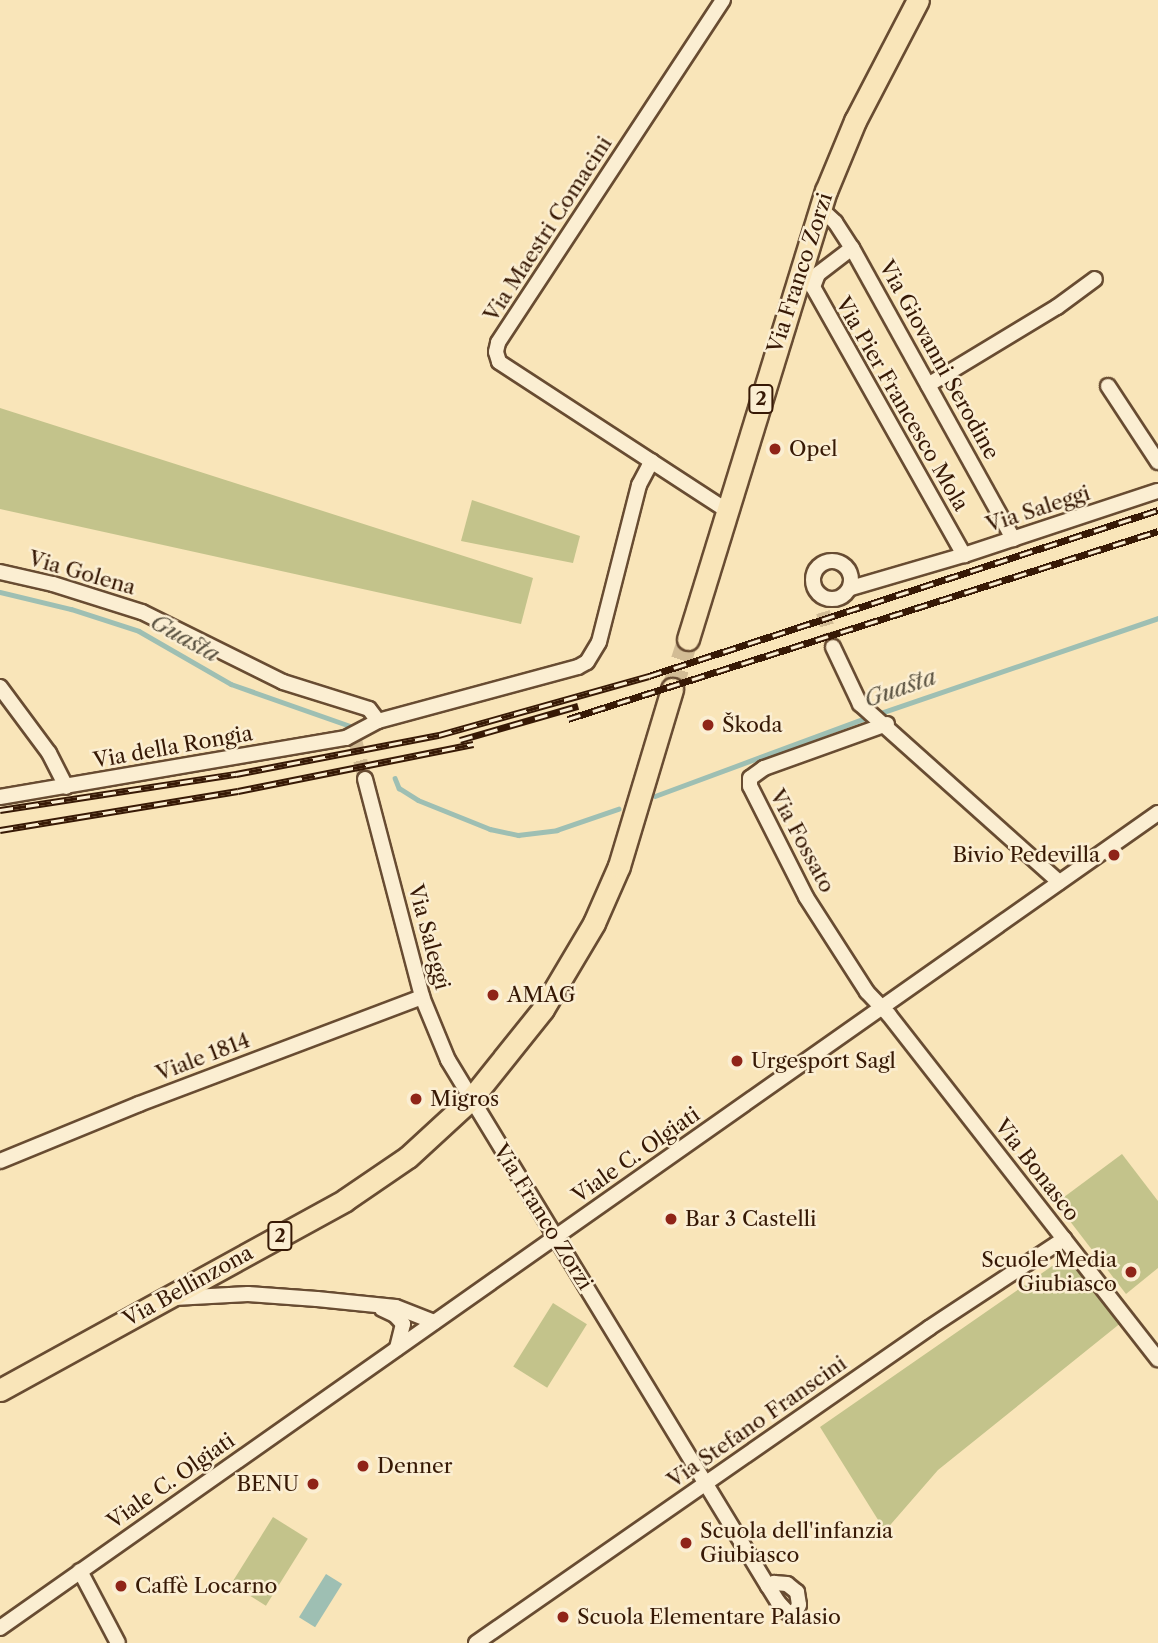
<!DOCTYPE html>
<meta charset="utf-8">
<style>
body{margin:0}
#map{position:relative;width:1158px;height:1643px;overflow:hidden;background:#f9e5b9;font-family:"Libre Caslon Text",serif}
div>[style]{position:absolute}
.green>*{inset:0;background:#c3c38b;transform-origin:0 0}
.water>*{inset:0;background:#9ebfb3;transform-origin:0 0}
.stream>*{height:4.5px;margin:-2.25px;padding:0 2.25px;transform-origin:2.25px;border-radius:2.25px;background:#9ebfb3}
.minor-tunnel>*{height:14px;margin-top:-7px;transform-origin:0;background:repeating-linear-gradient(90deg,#d2bc95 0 14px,transparent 0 21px)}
.primary-tunnel>*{height:21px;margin-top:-10.5px;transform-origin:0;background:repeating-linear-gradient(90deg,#d2bc95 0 21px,transparent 0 31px)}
.roads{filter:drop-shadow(2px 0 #684c32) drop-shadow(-2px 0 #684c32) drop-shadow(0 2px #684c32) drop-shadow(0 -2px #684c32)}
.minor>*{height:14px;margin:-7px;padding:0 7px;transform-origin:7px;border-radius:7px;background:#fbeed2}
.minor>.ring{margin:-7px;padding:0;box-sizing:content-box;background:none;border:14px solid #fbeed2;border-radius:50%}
.primary>*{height:21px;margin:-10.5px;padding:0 10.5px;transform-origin:10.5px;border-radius:10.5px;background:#f9e5b9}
.rail>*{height:7px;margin-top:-3.5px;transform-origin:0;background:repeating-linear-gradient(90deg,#fbeed2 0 13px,#371905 0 26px);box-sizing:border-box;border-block:2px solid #371905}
.dots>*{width:19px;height:19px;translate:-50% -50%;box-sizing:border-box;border:4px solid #fbeed2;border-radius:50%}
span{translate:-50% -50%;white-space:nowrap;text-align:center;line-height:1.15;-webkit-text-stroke:5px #fbeed2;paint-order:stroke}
.shield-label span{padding:2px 5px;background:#fbeed2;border:2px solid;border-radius:5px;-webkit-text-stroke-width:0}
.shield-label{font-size:19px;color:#371905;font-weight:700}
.street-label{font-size:21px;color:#371905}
.poi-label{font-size:21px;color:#371905}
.left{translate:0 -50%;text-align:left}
.right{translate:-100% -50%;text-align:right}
.water-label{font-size:23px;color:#5b5342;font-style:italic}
</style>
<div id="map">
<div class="green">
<i style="clip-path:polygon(0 408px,533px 578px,521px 624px,0 509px)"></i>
<i style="clip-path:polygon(472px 500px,580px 536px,573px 563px,461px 541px)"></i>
<i style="clip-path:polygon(1122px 1154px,1158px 1201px,1158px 1268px,1126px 1294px,1056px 1203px)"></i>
<i style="clip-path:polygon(1058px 1262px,1069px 1262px,1122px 1322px,938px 1470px,885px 1531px,820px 1427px)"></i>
<i style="left:553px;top:1303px;width:40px;height:75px;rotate:32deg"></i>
<i style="left:273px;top:1517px;width:41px;height:79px;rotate:32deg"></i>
</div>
<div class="water">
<i style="left:326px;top:1574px;width:19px;height:51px;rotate:32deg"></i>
</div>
<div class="stream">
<i style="left:0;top:592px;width:73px;rotate:13.5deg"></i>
<i style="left:71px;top:609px;width:71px;rotate:17.9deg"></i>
<i style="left:139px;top:631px;width:106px;rotate:29.9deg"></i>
<i style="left:231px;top:684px;width:126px;rotate:19.4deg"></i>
<i style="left:878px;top:714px;width:296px;rotate:-18.9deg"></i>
<i style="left:395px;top:778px;width:11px;rotate:68deg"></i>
<i style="left:399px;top:788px;width:22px;rotate:32deg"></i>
<i style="left:418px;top:800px;width:78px;rotate:21.9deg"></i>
<i style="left:490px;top:829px;width:29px;rotate:12deg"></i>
<i style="left:518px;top:835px;width:39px;rotate:-7deg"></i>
<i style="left:557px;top:830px;width:65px;rotate:-19deg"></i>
<i style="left:655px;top:796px;width:228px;rotate:-20.3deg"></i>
</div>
<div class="minor-tunnel">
<i style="left:823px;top:612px;width:36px;rotate:74deg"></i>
<i style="left:355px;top:740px;width:40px;rotate:75.6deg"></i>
</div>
<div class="primary-tunnel">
<i style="left:672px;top:689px;width:52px;rotate:-72.3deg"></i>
</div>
<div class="roads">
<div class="minor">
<i style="left:723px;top:0;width:410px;rotate:123.3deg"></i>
<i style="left:498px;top:343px;width:9px;rotate:103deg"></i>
<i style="left:496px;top:352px;width:10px;rotate:73deg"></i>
<i style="left:499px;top:362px;width:271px;rotate:33.1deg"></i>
<i style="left:820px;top:208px;width:21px;rotate:43deg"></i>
<i style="left:835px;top:222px;width:31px;rotate:57deg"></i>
<i style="left:852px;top:248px;width:333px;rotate:61deg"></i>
<i style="left:852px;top:248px;width:43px;rotate:142.6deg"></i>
<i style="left:818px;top:274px;width:14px;rotate:111deg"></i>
<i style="left:813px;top:287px;width:308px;rotate:60.6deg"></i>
<i style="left:928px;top:385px;width:151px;rotate:-31.2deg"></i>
<i style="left:1057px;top:307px;width:47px;rotate:-36.4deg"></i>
<i style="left:1108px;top:386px;width:91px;rotate:56.7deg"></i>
<i class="ring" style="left:813px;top:561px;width:24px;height:24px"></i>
<i style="left:0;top:572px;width:54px;rotate:12.8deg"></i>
<i style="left:53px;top:584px;width:93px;rotate:17.5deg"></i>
<i style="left:142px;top:612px;width:157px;rotate:26.4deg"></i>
<i style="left:283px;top:682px;width:90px;rotate:17.4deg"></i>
<i style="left:369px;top:709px;width:15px;rotate:53deg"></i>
<i style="left:851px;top:588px;width:118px;rotate:-16.3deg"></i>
<i style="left:964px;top:555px;width:204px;rotate:-18.3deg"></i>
<i style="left:833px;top:647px;width:63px;rotate:64.7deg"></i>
<i style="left:860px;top:704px;width:267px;rotate:41.8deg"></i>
<i style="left:0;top:687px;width:82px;rotate:53.4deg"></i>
<i style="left:49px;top:753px;width:38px;rotate:63deg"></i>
<i style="left:887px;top:724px;width:131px;rotate:160.3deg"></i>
<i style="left:764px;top:768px;width:17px;rotate:144deg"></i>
<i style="left:750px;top:778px;width:8px;rotate:90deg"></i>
<i style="left:750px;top:786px;width:124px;rotate:63.2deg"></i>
<i style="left:806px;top:897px;width:113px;rotate:57.3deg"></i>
<i style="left:867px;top:992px;width:32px;rotate:46deg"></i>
<i style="left:889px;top:1015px;width:437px;rotate:52deg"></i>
<i style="left:365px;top:779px;width:225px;rotate:75.3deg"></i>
<i style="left:422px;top:997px;width:68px;rotate:67.6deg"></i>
<i style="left:448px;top:1060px;width:616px;rotate:58.69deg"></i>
<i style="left:0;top:797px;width:351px;rotate:-9.7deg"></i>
<i style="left:346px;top:738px;width:36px;rotate:-28deg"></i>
<i style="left:378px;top:721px;width:207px;rotate:-15.1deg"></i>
<i style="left:578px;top:667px;width:10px;rotate:-29deg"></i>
<i style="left:587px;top:662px;width:23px;rotate:-59deg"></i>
<i style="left:599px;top:642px;width:162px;rotate:-75.7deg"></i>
<i style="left:639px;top:485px;width:27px;rotate:-62deg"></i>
<i style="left:0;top:1161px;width:150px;rotate:-22.3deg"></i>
<i style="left:139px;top:1104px;width:303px;rotate:-20.7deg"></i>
<i style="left:174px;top:1298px;width:74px;rotate:-3.1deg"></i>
<i style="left:248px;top:1294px;width:69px;rotate:4.1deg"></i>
<i style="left:317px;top:1299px;width:79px;rotate:5.8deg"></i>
<i style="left:396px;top:1307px;width:41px;rotate:21.5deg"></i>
<i style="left:382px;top:1309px;width:14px;rotate:25deg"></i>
<i style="left:395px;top:1315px;width:12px;rotate:48deg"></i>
<i style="left:403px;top:1324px;width:25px;rotate:104deg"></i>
<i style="left:80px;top:1571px;width:81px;rotate:62.2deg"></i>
<i style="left:774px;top:1583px;width:13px;rotate:4deg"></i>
<i style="left:787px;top:1584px;width:13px;rotate:39deg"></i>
<i style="left:797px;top:1592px;width:13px;rotate:81deg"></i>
<i style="left:799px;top:1605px;width:7px;rotate:117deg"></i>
<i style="left:796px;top:1611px;width:8px;rotate:166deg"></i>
<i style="left:788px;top:1613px;width:15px;rotate:-132deg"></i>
<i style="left:778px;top:1602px;width:19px;rotate:-122deg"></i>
<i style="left:768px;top:1586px;width:7px;rotate:-27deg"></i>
<i style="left:0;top:1628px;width:1416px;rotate:-35.14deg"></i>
<i style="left:476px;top:1643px;width:552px;rotate:-34.81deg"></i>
<i style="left:929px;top:1328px;width:162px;rotate:-33.4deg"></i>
</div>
<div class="primary">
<i style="left:688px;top:639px;width:469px;rotate:-72.9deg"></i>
<i style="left:826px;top:191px;width:76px;rotate:-67.5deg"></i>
<i style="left:855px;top:121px;width:136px;rotate:-62.5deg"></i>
<i style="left:0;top:1390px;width:394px;rotate:-28.8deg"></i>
<i style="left:345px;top:1200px;width:76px;rotate:-34.3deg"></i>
<i style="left:408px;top:1157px;width:86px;rotate:-42.6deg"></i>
<i style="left:471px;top:1099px;width:115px;rotate:-51.3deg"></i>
<i style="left:543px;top:1009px;width:100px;rotate:-59.3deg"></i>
<i style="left:594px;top:923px;width:62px;rotate:-66.3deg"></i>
<i style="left:619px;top:866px;width:185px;rotate:-73.3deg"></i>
</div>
</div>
<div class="rail">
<i style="left:568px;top:719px;width:619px;rotate:-17.67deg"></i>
<i style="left:460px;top:740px;width:123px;rotate:-16.1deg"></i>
<i style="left:0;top:810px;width:239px;rotate:-8.7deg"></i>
<i style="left:236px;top:774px;width:207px;rotate:-10.9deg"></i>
<i style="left:439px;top:735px;width:218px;rotate:-15.7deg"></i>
<i style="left:649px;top:676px;width:535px;rotate:-18.06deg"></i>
<i style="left:0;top:830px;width:241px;rotate:-9.3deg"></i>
<i style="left:238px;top:791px;width:240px;rotate:-11.3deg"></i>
</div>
<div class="dots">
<i style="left:775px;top:449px;background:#8f2418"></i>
<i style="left:708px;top:725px;background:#8f2418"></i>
<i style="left:1114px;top:855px;background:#8f2418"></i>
<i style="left:493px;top:995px;background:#8f2418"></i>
<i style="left:737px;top:1061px;background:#8f2418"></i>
<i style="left:416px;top:1099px;background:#8f2418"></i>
<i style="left:671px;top:1219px;background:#8f2418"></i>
<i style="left:1131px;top:1272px;background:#8f2418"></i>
<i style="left:363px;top:1466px;background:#8f2418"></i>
<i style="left:313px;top:1484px;background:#8f2418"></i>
<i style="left:686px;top:1543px;background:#8f2418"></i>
<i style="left:121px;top:1586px;background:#8f2418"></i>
<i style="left:563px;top:1617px;background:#8f2418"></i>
</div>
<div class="shield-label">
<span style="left:761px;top:399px">2</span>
<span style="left:280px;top:1236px">2</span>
</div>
<div class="street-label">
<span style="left:548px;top:229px;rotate:-57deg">Via Maestri Comacini</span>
<span style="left:800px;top:273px;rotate:-72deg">Via Franco Zorzi</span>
<span style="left:939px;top:360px;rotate:61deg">Via Giovanni Serodine</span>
<span style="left:902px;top:404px;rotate:60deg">Via Pier Francesco Mola</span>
<span style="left:1038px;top:509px;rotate:-18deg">Via Saleggi</span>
<span style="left:82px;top:573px;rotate:16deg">Via Golena</span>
<span style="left:173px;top:747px;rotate:-10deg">Via della Rongia</span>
<span style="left:802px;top:841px;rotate:62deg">Via Fossato</span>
<span style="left:429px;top:937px;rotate:75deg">Via Saleggi</span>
<span style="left:203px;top:1057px;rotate:-21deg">Viale 1814</span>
<span style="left:636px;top:1155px;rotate:-35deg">Viale C. Olgiati</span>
<span style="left:1037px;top:1170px;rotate:52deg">Via Bonasco</span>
<span style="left:543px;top:1217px;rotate:58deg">Via Franco Zorzi</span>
<span style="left:188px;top:1286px;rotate:-29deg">Via Bellinzona</span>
<span style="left:757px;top:1422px;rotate:-35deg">Via Stefano Franscini</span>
<span style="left:171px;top:1481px;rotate:-35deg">Viale C. Olgiati</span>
</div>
<div class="poi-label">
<span class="left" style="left:789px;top:449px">Opel</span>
<span class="left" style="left:722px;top:725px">Škoda</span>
<span class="right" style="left:1100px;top:855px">Bivio Pedevilla</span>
<span class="left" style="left:507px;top:995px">AMAG</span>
<span class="left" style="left:751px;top:1061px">Urgesport Sagl</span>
<span class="left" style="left:430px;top:1099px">Migros</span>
<span class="left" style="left:685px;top:1219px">Bar 3 Castelli</span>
<span class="right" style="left:1117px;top:1272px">Scuole Media<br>Giubiasco</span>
<span class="left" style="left:377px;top:1466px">Denner</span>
<span class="right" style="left:299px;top:1484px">BENU</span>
<span class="left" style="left:700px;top:1543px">Scuola dell'infanzia<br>Giubiasco</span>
<span class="left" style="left:135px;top:1586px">Caffè Locarno</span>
<span class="left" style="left:577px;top:1617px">Scuola Elementare Palasio</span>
</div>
<div class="water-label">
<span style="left:185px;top:638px;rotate:29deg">Guasta</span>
<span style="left:900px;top:688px;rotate:-19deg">Guasta</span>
</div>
</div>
